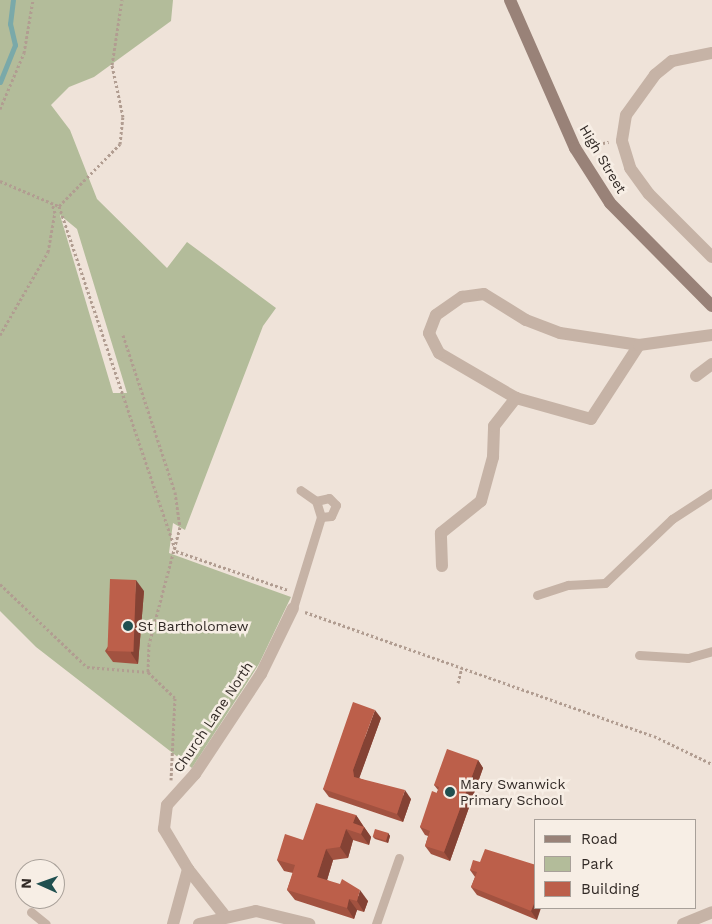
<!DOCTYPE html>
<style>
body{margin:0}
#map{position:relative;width:712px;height:924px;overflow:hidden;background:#efe3d9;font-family:"Work Sans",sans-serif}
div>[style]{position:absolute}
.green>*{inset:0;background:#b3bc9a}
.stream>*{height:5px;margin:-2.5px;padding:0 2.5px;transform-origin:2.5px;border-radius:2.5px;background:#7aa9a9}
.path>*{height:3px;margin-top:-1.5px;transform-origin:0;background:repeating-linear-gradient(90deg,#b19d91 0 2.5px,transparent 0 5px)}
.lane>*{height:9px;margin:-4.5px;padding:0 4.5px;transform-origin:4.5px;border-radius:4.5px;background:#c6b3a6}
.street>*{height:12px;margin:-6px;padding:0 6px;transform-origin:6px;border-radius:6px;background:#c6b3a6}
.secondary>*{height:12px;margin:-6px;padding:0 6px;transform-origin:6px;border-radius:6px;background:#998278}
.wall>*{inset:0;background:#a25240}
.shaded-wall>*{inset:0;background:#844234}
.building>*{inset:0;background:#bc5f4a;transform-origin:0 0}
.dots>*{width:14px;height:14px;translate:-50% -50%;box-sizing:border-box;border:2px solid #f7eee5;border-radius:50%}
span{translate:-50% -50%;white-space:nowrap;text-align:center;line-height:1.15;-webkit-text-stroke:5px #f7eee5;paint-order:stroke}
.street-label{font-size:14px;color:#322a26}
.poi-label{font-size:14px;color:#322a26}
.left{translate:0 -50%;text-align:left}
.legend{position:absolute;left:534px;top:819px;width:162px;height:90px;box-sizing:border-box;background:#f7eee5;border:1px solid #a8a099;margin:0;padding:6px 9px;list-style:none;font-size:15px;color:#322a26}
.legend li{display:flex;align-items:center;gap:10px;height:25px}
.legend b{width:25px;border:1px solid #a8a099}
.north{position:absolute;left:15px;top:859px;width:50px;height:50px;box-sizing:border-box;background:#f7eee5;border:1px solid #a8a099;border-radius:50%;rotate:272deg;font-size:14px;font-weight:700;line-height:20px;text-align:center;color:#322a26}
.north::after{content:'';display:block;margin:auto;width:18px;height:22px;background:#205050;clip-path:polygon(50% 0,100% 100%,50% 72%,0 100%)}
</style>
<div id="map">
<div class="green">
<i style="clip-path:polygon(evenodd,0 0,173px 0,171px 21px,94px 77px,69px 87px,51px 105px,70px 130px,97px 199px,167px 268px,187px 242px,276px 308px,263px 326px,185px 530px,173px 523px,169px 553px,291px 597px,259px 664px,192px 768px,36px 647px,0 611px,0 0,60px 215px,77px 229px,127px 393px,113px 393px,60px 215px)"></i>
</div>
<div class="stream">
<i style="left:0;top:82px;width:40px;rotate:-68deg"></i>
<i style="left:15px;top:45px;width:22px;rotate:-103deg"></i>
<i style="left:10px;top:24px;width:24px;rotate:-83deg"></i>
</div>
<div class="path">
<i style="left:0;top:109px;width:61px;rotate:-66.8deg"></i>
<i style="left:24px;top:53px;width:54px;rotate:-80.4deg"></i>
<i style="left:588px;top:146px;width:21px;rotate:-11deg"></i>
<i style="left:0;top:181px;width:64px;rotate:23deg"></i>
<i style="left:59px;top:206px;width:364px;rotate:71.3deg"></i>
<i style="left:176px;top:551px;width:119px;rotate:19.2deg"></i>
<i style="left:59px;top:206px;width:87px;rotate:-45.5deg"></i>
<i style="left:120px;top:144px;width:27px;rotate:-84deg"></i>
<i style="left:123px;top:117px;width:53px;rotate:-101.9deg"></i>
<i style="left:112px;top:65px;width:66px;rotate:-81.3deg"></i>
<i style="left:0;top:335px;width:96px;rotate:-60deg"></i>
<i style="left:48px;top:252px;width:40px;rotate:-80deg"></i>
<i style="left:55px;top:213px;width:10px;rotate:-107deg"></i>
<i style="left:123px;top:335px;width:165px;rotate:71.7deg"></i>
<i style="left:175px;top:492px;width:35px;rotate:82deg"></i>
<i style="left:180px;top:527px;width:121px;rotate:104.8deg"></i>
<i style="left:149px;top:644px;width:28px;rotate:92deg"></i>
<i style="left:148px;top:672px;width:37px;rotate:44deg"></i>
<i style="left:175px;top:698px;width:82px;rotate:92.8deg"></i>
<i style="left:0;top:584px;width:120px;rotate:43.7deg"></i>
<i style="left:87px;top:667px;width:61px;rotate:4.7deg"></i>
<i style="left:305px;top:612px;width:370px;rotate:19.6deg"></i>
<i style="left:654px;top:736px;width:64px;rotate:25.8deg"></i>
<i style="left:458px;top:683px;width:16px;rotate:-76deg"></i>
</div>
<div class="lane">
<i style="left:316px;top:501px;width:13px;rotate:-13deg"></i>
<i style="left:329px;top:498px;width:10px;rotate:45deg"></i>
<i style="left:336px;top:505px;width:12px;rotate:114deg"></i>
<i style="left:331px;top:516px;width:10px;rotate:174deg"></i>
<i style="left:537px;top:595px;width:33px;rotate:-18deg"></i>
<i style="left:568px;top:585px;width:37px;rotate:-3deg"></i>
<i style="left:605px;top:583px;width:93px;rotate:-43.7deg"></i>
<i style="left:672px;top:519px;width:48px;rotate:-33deg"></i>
<i style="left:293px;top:608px;width:95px;rotate:-72.9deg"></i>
<i style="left:321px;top:517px;width:17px;rotate:-107deg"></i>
<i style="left:316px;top:501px;width:19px;rotate:-145deg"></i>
<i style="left:639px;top:655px;width:49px;rotate:3.5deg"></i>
<i style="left:688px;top:658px;width:25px;rotate:-16deg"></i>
<i style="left:31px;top:912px;width:19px;rotate:39deg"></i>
<i style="left:376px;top:924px;width:70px;rotate:-70.8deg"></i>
</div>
<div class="street">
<i style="left:712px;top:53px;width:41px;rotate:168.7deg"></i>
<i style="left:672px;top:61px;width:22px;rotate:141deg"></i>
<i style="left:655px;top:75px;width:49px;rotate:125.9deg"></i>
<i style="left:626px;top:115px;width:26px;rotate:99deg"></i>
<i style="left:622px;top:141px;width:28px;rotate:73deg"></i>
<i style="left:630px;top:168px;width:32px;rotate:54deg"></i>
<i style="left:649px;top:194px;width:89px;rotate:45deg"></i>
<i style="left:639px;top:345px;width:88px;rotate:123deg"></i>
<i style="left:591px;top:419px;width:78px;rotate:-164.4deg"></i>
<i style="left:516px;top:398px;width:89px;rotate:-149.7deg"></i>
<i style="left:439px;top:353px;width:22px;rotate:-117deg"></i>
<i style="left:429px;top:333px;width:19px;rotate:-69deg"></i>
<i style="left:436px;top:315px;width:32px;rotate:-35deg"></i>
<i style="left:462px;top:297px;width:22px;rotate:-8deg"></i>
<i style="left:484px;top:294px;width:49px;rotate:31.8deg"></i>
<i style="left:526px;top:320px;width:36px;rotate:21deg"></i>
<i style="left:560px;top:333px;width:80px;rotate:8.6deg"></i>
<i style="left:639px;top:345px;width:74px;rotate:-7.8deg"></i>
<i style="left:696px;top:376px;width:20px;rotate:-37deg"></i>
<i style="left:442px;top:566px;width:33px;rotate:-92deg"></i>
<i style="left:441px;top:533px;width:51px;rotate:-38.7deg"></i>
<i style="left:481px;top:501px;width:46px;rotate:-74.7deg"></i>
<i style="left:493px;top:457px;width:31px;rotate:-88deg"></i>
<i style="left:494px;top:426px;width:36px;rotate:-52deg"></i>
<i style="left:225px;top:916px;width:60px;rotate:-128.2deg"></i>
<i style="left:188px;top:869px;width:47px;rotate:-121deg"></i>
<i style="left:164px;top:829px;width:24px;rotate:-83deg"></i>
<i style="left:167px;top:805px;width:42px;rotate:-47.9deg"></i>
<i style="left:195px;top:774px;width:120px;rotate:-56.6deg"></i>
<i style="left:261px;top:674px;width:73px;rotate:-64.1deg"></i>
<i style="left:173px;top:924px;width:57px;rotate:-74.7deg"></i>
<i style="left:199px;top:924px;width:58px;rotate:-12.8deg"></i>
<i style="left:256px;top:911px;width:55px;rotate:13.8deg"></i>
<i style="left:683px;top:924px;width:31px;rotate:-22deg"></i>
</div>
<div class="secondary">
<i style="left:510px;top:0;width:162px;rotate:66.3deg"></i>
<i style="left:575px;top:148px;width:65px;rotate:57.5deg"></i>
<i style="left:610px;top:203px;width:145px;rotate:45.3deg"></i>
</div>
<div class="wall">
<i style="clip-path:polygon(144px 591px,138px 664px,113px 662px,105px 651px)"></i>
<i style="clip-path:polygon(381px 718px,359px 778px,411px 799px,403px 822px,329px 797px,323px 789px)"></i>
<i style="clip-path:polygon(478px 760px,483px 768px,450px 861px,431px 854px,425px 846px,428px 836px,425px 835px,420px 827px,438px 790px,434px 785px)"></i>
<i style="clip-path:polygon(356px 815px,371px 837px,369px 845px,353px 840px,348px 858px,333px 860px,327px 880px,368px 901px,364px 912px,357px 910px,354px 919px,295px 900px,287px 890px,293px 873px,284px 871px,277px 860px,303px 840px)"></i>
<i style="clip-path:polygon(388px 833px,390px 836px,388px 843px,375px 839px,373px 837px)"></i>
<i style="clip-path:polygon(480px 862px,536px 865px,537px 920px,477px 895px,471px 887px,475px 877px,470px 870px)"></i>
</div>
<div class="shaded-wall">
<i style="clip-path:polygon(136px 580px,144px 591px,138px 664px,131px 653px)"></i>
<i style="clip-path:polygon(375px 710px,381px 718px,359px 779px,354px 777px,353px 770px)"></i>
<i style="clip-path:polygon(478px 760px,483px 768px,450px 861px,444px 852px)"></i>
<i style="clip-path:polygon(405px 790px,411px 799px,403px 822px,397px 814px)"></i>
<i style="clip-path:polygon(356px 815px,363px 826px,361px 834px,353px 823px)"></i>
<i style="clip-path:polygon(364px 827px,371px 837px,369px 845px,361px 834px)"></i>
<i style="clip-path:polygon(346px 829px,353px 840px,348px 858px,340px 847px)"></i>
<i style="clip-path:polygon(388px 833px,390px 836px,388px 843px,386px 841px)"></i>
<i style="clip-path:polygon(326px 849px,333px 860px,325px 887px,317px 877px)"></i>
<i style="clip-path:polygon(360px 890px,368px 901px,364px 912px,357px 901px)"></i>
<i style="clip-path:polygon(349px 899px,357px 910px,354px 919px,347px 908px)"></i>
<i style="clip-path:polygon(536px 899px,536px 908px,541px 908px,537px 920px,531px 911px)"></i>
</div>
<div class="building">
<i style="left:110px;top:579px;width:26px;height:72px;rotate:2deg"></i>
<i style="clip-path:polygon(353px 702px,375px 710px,353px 770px,354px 777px,405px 790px,397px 814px,323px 789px)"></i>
<i style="clip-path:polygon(447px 749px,478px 760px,444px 852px,425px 846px,430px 831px,420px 827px,432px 791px,437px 793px,439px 787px,434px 785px)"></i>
<i style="clip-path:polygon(316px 803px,356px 815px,353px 823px,364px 827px,361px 834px,346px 829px,340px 847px,326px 849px,317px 877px,340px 884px,342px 879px,360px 890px,357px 901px,349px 899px,347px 908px,287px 890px,295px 865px,277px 860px,285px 834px,303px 840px)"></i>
<i style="left:375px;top:829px;width:14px;height:8px;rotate:17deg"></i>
<i style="clip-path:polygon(485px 849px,536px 865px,536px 899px,531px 911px,471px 887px,477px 872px,470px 870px,473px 860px,480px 862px)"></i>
</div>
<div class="dots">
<i style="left:128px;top:626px;background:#205050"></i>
<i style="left:450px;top:792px;background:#205050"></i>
</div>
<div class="street-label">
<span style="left:603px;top:159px;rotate:59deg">High Street</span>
<span style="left:213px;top:717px;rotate:-56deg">Church Lane North</span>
</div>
<div class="poi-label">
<span class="left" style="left:138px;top:626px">St Bartholomew</span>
<span class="left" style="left:460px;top:792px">Mary Swanwick<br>Primary School</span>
</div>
<ul class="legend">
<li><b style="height:6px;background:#998278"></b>Road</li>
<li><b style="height:14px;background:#b3bc9a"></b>Park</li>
<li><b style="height:14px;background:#bc5f4a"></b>Building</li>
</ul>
<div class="north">N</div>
</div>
